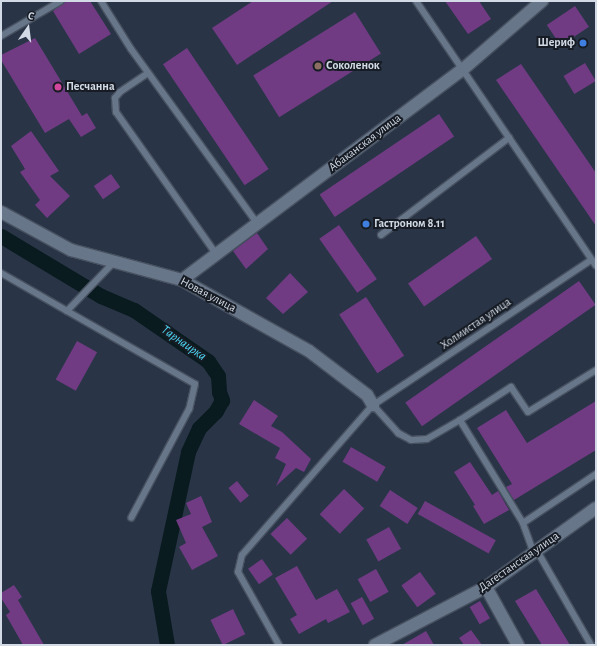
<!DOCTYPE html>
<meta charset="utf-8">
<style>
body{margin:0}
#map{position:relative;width:597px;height:646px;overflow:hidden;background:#293547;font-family:"Alegreya Sans",sans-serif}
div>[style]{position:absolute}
.canal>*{height:15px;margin:-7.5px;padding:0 7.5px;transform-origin:7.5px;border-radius:7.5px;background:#091b1f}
.building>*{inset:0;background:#703b82;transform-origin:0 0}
.roads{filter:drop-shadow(1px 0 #475160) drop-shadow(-1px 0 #475160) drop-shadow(0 1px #475160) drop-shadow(0 -1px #475160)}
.lane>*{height:6px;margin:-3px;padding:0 3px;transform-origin:3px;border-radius:3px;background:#68768a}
.street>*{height:12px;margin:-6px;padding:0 6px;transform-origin:6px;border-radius:6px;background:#68768a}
.dots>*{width:11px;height:11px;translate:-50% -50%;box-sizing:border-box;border:2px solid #171c24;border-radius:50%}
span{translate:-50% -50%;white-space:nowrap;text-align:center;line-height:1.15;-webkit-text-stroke:4px #171c24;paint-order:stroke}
.poi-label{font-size:12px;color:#d2dae5;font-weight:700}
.right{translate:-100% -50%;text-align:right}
.left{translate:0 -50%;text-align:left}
.street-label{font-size:12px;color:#d2dae5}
.water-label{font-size:13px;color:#4dd7f5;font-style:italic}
.frame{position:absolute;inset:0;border:2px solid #d2dae5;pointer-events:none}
.north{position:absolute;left:8px;top:8px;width:40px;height:40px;-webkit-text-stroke:3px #171c24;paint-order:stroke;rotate:14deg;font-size:11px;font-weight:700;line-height:16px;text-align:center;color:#d2dae5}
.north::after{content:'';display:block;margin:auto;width:14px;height:18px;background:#d2dae5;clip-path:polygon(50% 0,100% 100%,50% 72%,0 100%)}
</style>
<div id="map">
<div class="canal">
<i style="left:1px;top:236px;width:117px;rotate:31deg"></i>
<i style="left:101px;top:296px;width:36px;rotate:23deg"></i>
<i style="left:134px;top:310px;width:90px;rotate:34.6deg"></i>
<i style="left:208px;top:361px;width:18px;rotate:56deg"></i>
<i style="left:218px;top:376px;width:16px;rotate:86deg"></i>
<i style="left:219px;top:392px;width:9px;rotate:69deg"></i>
<i style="left:222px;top:400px;width:13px;rotate:119deg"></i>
<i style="left:216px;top:411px;width:24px;rotate:135deg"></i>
<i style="left:199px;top:428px;width:26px;rotate:115deg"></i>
<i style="left:188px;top:452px;width:142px;rotate:102.2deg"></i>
<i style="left:158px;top:591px;width:55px;rotate:80.5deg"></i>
</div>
<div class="building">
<i style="clip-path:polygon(65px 1px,90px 1px,111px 34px,79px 54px,53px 11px)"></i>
<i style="clip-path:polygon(253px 1px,333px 1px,237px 65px,212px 28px)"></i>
<i style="clip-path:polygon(445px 1px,479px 1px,491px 19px,468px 34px)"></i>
<i style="left:575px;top:6px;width:25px;height:34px;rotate:56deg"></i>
<i style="left:355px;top:12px;width:49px;height:120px;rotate:58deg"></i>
<i style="clip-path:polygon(35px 38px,82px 116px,87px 113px,96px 128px,81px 137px,69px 119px,45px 133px,1px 60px,1px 55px)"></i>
<i style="left:187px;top:48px;width:146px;height:29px;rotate:56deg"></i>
<i style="left:585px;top:63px;width:21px;height:25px;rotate:59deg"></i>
<i style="clip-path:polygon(521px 64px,596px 173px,596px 226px,496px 80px)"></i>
<i style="left:439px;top:114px;width:27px;height:144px;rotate:56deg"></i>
<i style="clip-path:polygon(31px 131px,59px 171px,50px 176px,70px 196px,47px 218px,35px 205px,40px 200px,20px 172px,25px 169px,11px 146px)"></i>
<i style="left:111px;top:174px;width:16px;height:21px;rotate:55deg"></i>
<i style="left:339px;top:225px;width:66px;height:24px;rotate:55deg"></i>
<i style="clip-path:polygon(257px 233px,268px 249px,246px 269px,233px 251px)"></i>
<i style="left:476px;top:236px;width:28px;height:83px;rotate:55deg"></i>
<i style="clip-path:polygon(290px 273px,308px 292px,283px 314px,266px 298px)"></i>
<i style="left:579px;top:281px;width:29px;height:212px;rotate:55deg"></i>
<i style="left:366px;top:297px;width:70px;height:32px;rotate:57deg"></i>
<i style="left:77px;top:341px;width:23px;height:44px;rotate:29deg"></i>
<i style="clip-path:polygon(254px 400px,278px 416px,271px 426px,282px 432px,311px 459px,304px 472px,296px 468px,276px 486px,286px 464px,275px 458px,280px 448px,239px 424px)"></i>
<i style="clip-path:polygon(596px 401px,596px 450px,514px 500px,506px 487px,512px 484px,477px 428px,506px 410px,527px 443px)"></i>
<i style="left:351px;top:447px;width:40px;height:17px;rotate:30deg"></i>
<i style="clip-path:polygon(470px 462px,492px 495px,498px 491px,509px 510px,484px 524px,473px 506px,475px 505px,454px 472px)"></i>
<i style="left:237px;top:481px;width:19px;height:11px;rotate:51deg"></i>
<i style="left:344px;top:489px;width:28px;height:35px;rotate:44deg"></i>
<i style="left:390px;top:490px;width:33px;height:19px;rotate:33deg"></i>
<i style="clip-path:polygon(201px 496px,212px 522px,202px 527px,218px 556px,192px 570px,179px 547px,186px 543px,176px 520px,191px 514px,186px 503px)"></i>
<i style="left:425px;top:501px;width:81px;height:15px;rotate:29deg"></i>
<i style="left:287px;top:518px;width:29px;height:23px;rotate:46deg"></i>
<i style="left:389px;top:527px;width:25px;height:26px;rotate:61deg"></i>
<i style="left:262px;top:559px;width:19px;height:17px;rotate:55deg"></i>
<i style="clip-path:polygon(297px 566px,316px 600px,337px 589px,350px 612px,328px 623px,326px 619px,299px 634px,290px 619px,297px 615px,275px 578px)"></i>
<i style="left:376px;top:569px;width:26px;height:21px;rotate:61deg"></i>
<i style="left:420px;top:572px;width:27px;height:23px;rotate:54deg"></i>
<i style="clip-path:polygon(14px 585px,22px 597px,18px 600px,44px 645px,23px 645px,6px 615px,10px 612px,1px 598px,1px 593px)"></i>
<i style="clip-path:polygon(536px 589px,570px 645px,542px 645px,515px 601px)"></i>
<i style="left:362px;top:597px;width:25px;height:13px;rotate:61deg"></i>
<i style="left:480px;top:601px;width:20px;height:12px;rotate:60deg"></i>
<i style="left:233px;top:609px;width:28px;height:25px;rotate:64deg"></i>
<i style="clip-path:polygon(471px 630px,482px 645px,464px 645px,459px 638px)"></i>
<i style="clip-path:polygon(426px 631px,434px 645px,402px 645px)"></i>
</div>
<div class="roads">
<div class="lane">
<i style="left:101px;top:1px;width:57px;rotate:58deg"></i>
<i style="left:131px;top:49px;width:215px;rotate:54.1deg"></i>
<i style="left:416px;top:1px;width:320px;rotate:55.8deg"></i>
<i style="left:1px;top:36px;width:69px;rotate:-30.3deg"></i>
<i style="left:148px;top:73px;width:34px;rotate:146deg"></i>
<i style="left:120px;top:92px;width:8px;rotate:130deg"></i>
<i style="left:115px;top:98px;width:14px;rotate:86deg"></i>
<i style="left:116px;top:112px;width:174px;rotate:54.8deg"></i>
<i style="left:381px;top:235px;width:161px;rotate:-37.2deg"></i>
<i style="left:1px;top:273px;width:76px;rotate:29.9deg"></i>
<i style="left:67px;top:311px;width:68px;rotate:-46.2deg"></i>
<i style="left:67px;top:311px;width:147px;rotate:29.7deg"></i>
<i style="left:195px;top:384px;width:26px;rotate:103deg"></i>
<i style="left:189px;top:409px;width:123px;rotate:118deg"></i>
<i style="left:373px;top:405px;width:38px;rotate:48deg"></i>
<i style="left:398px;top:433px;width:15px;rotate:28deg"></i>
<i style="left:411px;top:440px;width:16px;rotate:-4deg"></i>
<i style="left:427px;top:439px;width:38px;rotate:-30deg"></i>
<i style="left:523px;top:523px;width:88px;rotate:-33.9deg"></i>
<i style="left:536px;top:549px;width:111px;rotate:60.2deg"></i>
<i style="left:533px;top:551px;width:30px;rotate:-110deg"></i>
<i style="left:523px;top:523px;width:121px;rotate:-121.5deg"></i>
<i style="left:460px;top:420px;width:61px;rotate:-32.9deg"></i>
<i style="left:511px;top:387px;width:30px;rotate:56deg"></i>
<i style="left:528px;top:412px;width:80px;rotate:-31.7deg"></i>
<i style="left:279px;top:645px;width:84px;rotate:-119.3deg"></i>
<i style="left:238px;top:572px;width:17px;rotate:-77deg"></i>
<i style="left:242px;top:555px;width:199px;rotate:-48.9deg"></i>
<i style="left:373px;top:405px;width:262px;rotate:-33.6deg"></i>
</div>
<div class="street">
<i style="left:1px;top:212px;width:80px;rotate:28.5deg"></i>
<i style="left:71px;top:250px;width:115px;rotate:15.1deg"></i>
<i style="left:182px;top:280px;width:145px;rotate:29.2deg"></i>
<i style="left:309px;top:351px;width:73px;rotate:37.2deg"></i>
<i style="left:367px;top:395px;width:12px;rotate:59deg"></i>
<i style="left:182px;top:280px;width:350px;rotate:-36.9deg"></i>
<i style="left:462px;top:70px;width:106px;rotate:-40.8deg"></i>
<i style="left:486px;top:587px;width:66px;rotate:61.1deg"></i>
<i style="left:375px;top:645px;width:125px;rotate:-27.6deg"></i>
<i style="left:486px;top:587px;width:135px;rotate:-35.7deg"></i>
</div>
</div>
<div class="dots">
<i style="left:583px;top:43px;background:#3f7fe0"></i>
<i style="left:318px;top:66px;background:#8d6e63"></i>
<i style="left:58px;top:87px;background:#d1479c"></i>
<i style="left:366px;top:224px;background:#3f7fe0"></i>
</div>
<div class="poi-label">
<span class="right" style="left:575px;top:43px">Шериф</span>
<span class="left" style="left:326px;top:66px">Соколенок</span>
<span class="left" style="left:66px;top:87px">Песчанна</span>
<span class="left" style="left:374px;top:224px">Гастроном 8.11</span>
</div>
<div class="street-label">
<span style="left:365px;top:143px;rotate:-37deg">Абаканская улица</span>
<span style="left:208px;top:295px;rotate:28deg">Новая улица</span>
<span style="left:476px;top:324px;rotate:-34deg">Холмистая улица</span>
<span style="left:519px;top:562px;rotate:-35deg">Дагестанская улица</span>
</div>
<div class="water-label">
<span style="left:183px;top:344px;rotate:35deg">Тарнаирка</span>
</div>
<div class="frame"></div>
<div class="north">С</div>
</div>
